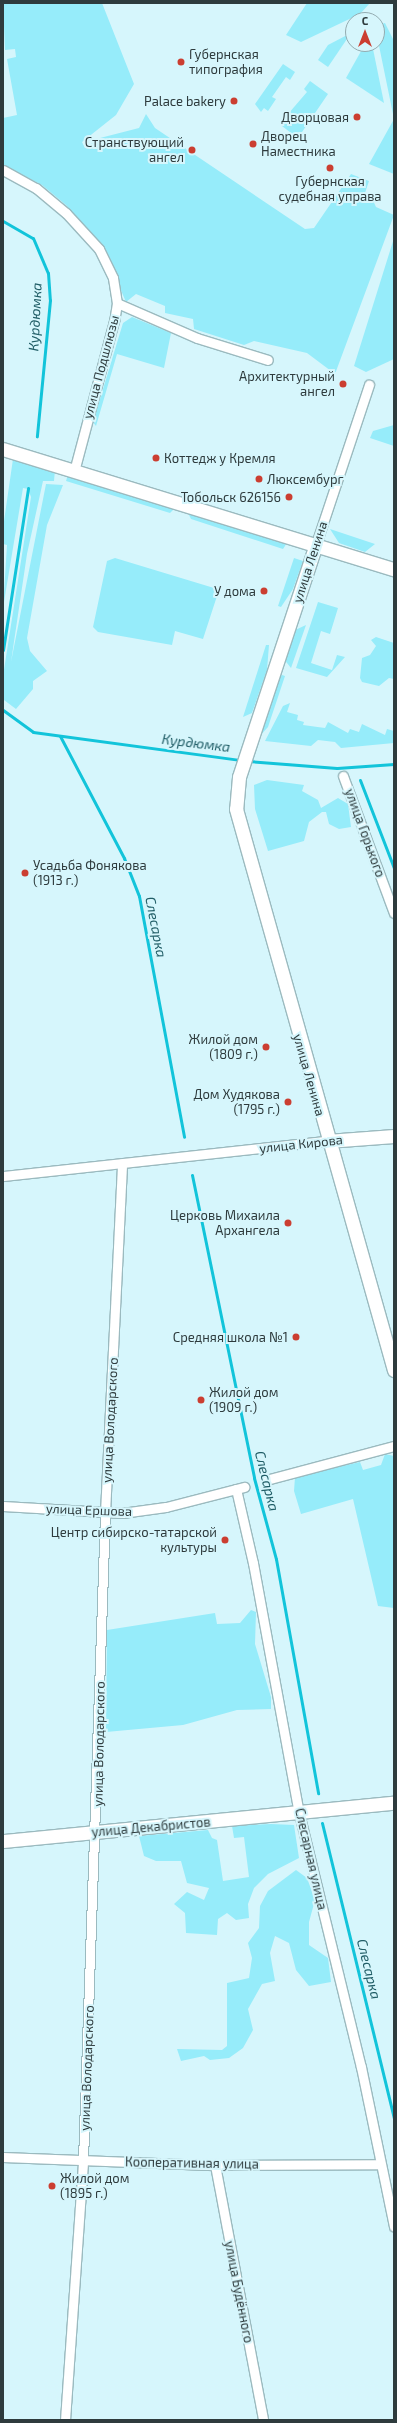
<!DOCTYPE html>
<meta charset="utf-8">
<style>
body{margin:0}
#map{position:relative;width:397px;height:2423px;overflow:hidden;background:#d6f6fc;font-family:"Exo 2",sans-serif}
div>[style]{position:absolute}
.green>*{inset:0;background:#96ecfa}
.stream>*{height:3px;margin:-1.5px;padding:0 1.5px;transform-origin:1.5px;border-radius:1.5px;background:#12c4da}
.roads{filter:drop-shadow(1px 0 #9bbabf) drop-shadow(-1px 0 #9bbabf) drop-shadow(0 1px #9bbabf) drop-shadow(0 -1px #9bbabf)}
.street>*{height:9px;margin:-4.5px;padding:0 4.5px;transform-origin:4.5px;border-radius:4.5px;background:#fff}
.secondary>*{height:13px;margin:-6.5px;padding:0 6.5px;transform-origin:6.5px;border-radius:6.5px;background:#fff}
.dots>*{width:11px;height:11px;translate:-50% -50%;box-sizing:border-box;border:2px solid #d6f6fc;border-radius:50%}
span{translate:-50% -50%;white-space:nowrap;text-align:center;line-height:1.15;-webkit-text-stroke:4px #d6f6fc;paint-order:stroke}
.poi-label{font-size:13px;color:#2e3b3d}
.left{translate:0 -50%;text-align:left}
.right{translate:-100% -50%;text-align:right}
.street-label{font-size:13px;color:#2e3b3d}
.water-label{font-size:14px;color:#215e67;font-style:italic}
.frame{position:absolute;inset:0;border:4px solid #2e3b3d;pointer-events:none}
.north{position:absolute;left:345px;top:12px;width:40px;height:40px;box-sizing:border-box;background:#d6f6fc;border:1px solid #93abb0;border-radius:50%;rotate:0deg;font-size:11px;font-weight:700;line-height:16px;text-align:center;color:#2e3b3d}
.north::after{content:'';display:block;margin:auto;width:14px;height:18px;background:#cb3e31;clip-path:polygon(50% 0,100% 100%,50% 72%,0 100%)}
</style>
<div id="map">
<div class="green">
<i style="clip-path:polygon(3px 3px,102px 3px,134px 84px,116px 115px,82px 142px,85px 148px,100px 138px,139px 128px,146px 114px,155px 128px,305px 229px,314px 228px,351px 174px,369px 181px,365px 193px,371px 196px,376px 207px,394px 215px,335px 374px,307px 353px,254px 341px,244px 345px,194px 329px,193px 319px,165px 313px,165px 306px,136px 294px,126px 302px,105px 253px,66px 205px,42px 185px,3px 165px,3px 118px,17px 115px,7px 59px,16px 57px,15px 49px,5px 50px)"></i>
<i style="clip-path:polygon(307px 3px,370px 3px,360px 14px,301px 42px,286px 35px)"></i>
<i style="clip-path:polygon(385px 23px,394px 41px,394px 174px,369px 164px,394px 119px,377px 36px,377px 25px)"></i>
<i style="clip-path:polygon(351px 33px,328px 67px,318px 60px,328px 45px)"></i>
<i style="clip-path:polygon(365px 44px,372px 44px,384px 103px,346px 78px)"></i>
<i style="clip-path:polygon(283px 64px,295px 72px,290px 80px,286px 77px,272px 97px,276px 99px,268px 111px,264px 108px,261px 112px,255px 104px)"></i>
<i style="clip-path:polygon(310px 81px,328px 94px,300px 135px,295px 136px,282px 126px,282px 121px,307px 92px,304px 89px)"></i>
<i style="clip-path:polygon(394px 238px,394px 359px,366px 372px,354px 366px)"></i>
<i style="clip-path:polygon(132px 317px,171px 333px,164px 368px,117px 354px,96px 426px,93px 422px,123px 323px)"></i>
<i style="clip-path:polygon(394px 425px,394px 446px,370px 438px,373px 431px)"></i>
<i style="clip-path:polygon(13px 459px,55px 470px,54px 481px,43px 481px,27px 554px,11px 662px,46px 484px,63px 485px,47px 525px,27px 638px,30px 651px,47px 671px,33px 681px,33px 689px,16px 709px,4px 700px,3px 676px,31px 497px,28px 489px,23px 488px,3px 608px,7px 545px,3px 544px,3px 528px)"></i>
<i style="clip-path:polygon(69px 471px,172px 503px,173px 510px,170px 513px,66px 481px)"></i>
<i style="clip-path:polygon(193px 509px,287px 541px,285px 546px,283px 549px,191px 519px,189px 515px)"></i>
<i style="clip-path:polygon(330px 529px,375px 544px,365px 552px,339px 543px)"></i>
<i style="clip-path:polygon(115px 558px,214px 588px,217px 596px,203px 639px,175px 631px,172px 645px,98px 632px,93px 627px,107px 561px)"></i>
<i style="clip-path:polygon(294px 558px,303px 561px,293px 589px,281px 607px,278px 606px)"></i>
<i style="clip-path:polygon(318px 602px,338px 608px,330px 634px,321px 631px,311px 663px,332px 670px,337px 655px,345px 657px,327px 677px,296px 668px)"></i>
<i style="clip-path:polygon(306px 625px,291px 668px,283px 658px,293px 631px)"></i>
<i style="clip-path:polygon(376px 637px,394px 643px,394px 679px,389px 678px,379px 686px,362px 682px,360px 678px,362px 658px,370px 655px,376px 646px,371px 640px)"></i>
<i style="clip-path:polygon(266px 645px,269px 645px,267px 670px,252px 713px,243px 717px)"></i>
<i style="clip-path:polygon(282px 675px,285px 676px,268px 727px,259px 737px,276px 680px)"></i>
<i style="clip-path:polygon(290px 703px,287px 712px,298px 715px,297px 720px,304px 722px,303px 725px,325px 728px,328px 722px,348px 733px,350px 729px,359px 732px,362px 724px,385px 735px,387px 729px,394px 731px,394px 743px,341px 748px,335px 742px,318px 740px,311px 746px,265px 741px,283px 706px)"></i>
<i style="clip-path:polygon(267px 780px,304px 785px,302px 791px,318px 800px,321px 808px,338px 798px,348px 804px,351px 827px,339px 829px,329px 824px,326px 812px,322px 812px,309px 822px,304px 841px,268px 851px,255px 809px,254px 785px)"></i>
<i style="clip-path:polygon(385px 1454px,394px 1456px,394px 1608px,378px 1606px,353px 1499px,301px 1514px,294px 1491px,295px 1477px,360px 1462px,363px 1470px,381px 1465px)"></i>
<i style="clip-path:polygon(251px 1610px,256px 1612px,255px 1644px,271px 1697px,271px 1709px,237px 1710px,183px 1725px,106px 1732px,107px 1630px,215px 1613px,217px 1624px,240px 1623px)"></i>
<i style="clip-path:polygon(271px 1824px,294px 1825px,299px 1858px,268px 1874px,254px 1888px,248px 1904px,249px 1918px,236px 1920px,227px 1913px,218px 1919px,217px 1935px,186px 1933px,185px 1913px,174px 1904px,187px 1892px,204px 1900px,209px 1888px,187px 1883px,181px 1861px,156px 1861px,144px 1856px,139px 1836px,208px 1830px,212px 1838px,217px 1840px,223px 1881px,249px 1877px,244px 1837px,234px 1838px,232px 1826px)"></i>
<i style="clip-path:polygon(296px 1870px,307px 1878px,315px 1900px,309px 1922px,309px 1945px,328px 1958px,331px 1982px,309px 1986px,296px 1970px,289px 1943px,275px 1936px,270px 1953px,275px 1981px,262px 1984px,248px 2009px,253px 2030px,243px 2048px,229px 2058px,210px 2060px,204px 2056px,181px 2061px,177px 2049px,222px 2050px,227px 2046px,227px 1983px,249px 1978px,252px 1958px,248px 1943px,259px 1928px,260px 1906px,268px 1891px)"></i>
</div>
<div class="stream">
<i style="left:3px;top:221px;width:34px;rotate:30deg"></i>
<i style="left:33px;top:238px;width:38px;rotate:67deg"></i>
<i style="left:48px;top:273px;width:27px;rotate:86deg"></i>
<i style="left:50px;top:300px;width:137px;rotate:95.5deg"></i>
<i style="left:3px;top:650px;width:164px;rotate:-81.2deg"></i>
<i style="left:3px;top:710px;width:37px;rotate:36deg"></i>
<i style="left:33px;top:732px;width:210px;rotate:7.7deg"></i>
<i style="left:60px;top:736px;width:138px;rotate:62.3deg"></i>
<i style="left:124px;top:858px;width:41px;rotate:68.5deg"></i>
<i style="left:139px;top:896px;width:245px;rotate:79.4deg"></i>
<i style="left:248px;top:761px;width:89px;rotate:4.5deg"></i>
<i style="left:337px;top:768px;width:57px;rotate:-4deg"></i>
<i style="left:360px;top:780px;width:94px;rotate:68.9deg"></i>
<i style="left:192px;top:1175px;width:309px;rotate:78.4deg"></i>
<i style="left:254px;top:1478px;width:84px;rotate:74.8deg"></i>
<i style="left:276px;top:1559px;width:238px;rotate:79.8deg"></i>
<i style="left:322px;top:1823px;width:305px;rotate:76.3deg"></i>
</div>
<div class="roads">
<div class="street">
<i style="left:3px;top:170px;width:38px;rotate:29deg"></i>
<i style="left:36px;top:188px;width:39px;rotate:40deg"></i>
<i style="left:66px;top:213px;width:49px;rotate:47.5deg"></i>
<i style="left:99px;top:249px;width:32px;rotate:64deg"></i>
<i style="left:113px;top:278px;width:25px;rotate:81deg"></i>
<i style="left:117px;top:303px;width:18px;rotate:99deg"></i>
<i style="left:114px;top:321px;width:152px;rotate:104.9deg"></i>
<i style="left:117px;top:303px;width:87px;rotate:23.6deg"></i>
<i style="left:197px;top:338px;width:74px;rotate:17.2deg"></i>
<i style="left:316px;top:544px;width:168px;rotate:-71.6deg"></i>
<i style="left:343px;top:776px;width:146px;rotate:69.6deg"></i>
<i style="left:3px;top:1176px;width:326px;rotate:-6.2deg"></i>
<i style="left:266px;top:1480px;width:132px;rotate:-14.9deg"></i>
<i style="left:236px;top:1489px;width:76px;rotate:77.1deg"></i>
<i style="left:253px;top:1563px;width:254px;rotate:79.6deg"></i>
<i style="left:299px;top:1813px;width:261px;rotate:76.3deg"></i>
<i style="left:361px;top:2067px;width:163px;rotate:78.3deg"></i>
<i style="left:3px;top:1506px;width:119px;rotate:3.4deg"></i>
<i style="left:122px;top:1513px;width:44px;rotate:-7.8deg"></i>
<i style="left:166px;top:1507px;width:81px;rotate:-14.4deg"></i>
<i style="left:3px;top:2157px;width:212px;rotate:2.2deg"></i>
<i style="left:215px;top:2165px;width:165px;rotate:-0.3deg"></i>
<i style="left:215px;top:2165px;width:259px;rotate:79.3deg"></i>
<i style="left:65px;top:2420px;width:261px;rotate:-86deg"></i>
<i style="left:83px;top:2160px;width:647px;rotate:-88.05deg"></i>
<i style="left:105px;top:1513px;width:350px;rotate:-87.2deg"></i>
</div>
<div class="secondary">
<i style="left:3px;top:449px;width:409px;rotate:17.1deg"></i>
<i style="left:316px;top:544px;width:245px;rotate:108.3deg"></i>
<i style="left:239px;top:777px;width:32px;rotate:95deg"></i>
<i style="left:236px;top:809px;width:583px;rotate:74.27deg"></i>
<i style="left:327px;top:1141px;width:67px;rotate:-4.3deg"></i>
<i style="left:3px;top:1841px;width:393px;rotate:-5.6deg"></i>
</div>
</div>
<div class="dots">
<i style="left:181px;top:62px;background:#cb3e31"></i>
<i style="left:234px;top:101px;background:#cb3e31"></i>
<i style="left:357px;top:117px;background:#cb3e31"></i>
<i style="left:253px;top:144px;background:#cb3e31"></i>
<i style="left:192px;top:150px;background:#cb3e31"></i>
<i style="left:330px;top:168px;background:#cb3e31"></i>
<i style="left:343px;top:384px;background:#cb3e31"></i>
<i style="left:156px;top:458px;background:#cb3e31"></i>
<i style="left:259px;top:479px;background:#cb3e31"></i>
<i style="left:289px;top:497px;background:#cb3e31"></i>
<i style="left:264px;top:591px;background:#cb3e31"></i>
<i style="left:25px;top:873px;background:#cb3e31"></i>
<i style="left:266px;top:1047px;background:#cb3e31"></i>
<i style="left:288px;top:1102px;background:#cb3e31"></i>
<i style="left:288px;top:1223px;background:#cb3e31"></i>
<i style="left:296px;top:1337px;background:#cb3e31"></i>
<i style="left:201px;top:1400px;background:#cb3e31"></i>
<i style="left:225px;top:1540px;background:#cb3e31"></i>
<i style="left:52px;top:2186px;background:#cb3e31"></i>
</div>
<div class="poi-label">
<span class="left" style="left:189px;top:62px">Губернская<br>типография</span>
<span class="right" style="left:226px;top:101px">Palace bakery</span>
<span class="right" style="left:349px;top:117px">Дворцовая</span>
<span class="left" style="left:261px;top:144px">Дворец<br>Наместника</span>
<span class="right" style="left:184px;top:150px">Странствующий<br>ангел</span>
<span style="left:330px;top:189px">Губернская<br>судебная управа</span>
<span class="right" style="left:335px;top:384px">Архитектурный<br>ангел</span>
<span class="left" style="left:164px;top:458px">Коттедж у Кремля</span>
<span class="left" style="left:267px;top:479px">Люксембург</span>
<span class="right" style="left:281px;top:497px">Тобольск 626156</span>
<span class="right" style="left:256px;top:591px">У дома</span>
<span class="left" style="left:33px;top:873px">Усадьба Фонякова<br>(1913 г.)</span>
<span class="right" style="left:258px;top:1047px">Жилой дом<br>(1809 г.)</span>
<span class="right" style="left:280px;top:1102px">Дом Худякова<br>(1795 г.)</span>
<span class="right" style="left:280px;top:1223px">Церковь Михаила<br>Архангела</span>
<span class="right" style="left:288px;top:1337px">Средняя школа №1</span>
<span class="left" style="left:209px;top:1400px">Жилой дом<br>(1909 г.)</span>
<span class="right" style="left:217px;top:1540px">Центр сибирско-татарской<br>культуры</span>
<span class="left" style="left:60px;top:2186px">Жилой дом<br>(1895 г.)</span>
</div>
<div class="street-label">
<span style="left:101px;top:367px;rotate:-75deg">улица Подшлюзы</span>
<span style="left:310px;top:562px;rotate:-72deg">улица Ленина</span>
<span style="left:365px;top:833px;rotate:70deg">улица Горького</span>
<span style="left:309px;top:1075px;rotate:74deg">улица Ленина</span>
<span style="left:301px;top:1144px;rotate:-6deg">улица Кирова</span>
<span style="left:110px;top:1420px;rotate:-87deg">улица Володарского</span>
<span style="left:89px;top:1510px;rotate:2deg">улица Ершова</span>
<span style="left:99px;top:1744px;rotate:-89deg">улица Володарского</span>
<span style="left:151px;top:1827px;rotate:-5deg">улица Декабристов</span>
<span style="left:311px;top:1859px;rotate:77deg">Слесарная улица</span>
<span style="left:87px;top:2068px;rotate:-88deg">улица Володарского</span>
<span style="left:192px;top:2163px;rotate:1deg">Кооперативная улица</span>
<span style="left:239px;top:2292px;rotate:79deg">улица Будённого</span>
</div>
<div class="water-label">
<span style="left:35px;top:317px;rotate:-87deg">Курдюмка</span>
<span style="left:196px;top:743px;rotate:7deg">Курдюмка</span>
<span style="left:156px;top:927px;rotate:79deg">Слесарка</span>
<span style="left:267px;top:1481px;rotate:76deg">Слесарка</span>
<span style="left:369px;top:1969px;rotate:76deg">Слесарка</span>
</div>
<div class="frame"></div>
<div class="north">С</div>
</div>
